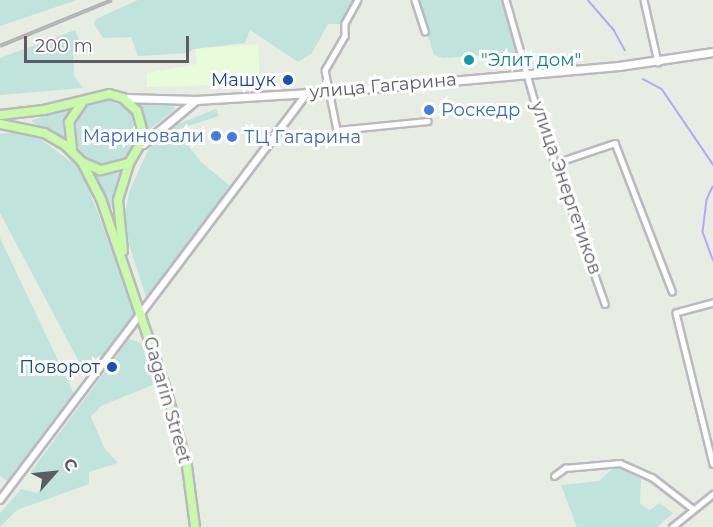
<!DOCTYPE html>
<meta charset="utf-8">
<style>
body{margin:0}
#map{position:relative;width:713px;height:527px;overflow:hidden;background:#e7ede3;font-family:Montserrat,sans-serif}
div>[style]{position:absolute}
.commercial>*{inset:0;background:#e8fcd9}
.green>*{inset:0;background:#c0e3dc}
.round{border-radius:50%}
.stream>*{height:1.5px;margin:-0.75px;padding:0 0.75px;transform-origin:0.75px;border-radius:0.75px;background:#b9a6fa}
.roads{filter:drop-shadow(2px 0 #bbb8bf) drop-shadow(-2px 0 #bbb8bf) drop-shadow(0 2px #bbb8bf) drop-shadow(0 -2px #bbb8bf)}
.minor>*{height:4.5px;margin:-2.25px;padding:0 2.25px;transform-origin:2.25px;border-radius:2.25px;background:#fff}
.tertiary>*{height:6px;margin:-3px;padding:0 3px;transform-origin:3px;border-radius:3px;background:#fff}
.secondary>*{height:7px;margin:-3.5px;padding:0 3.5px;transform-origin:3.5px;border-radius:3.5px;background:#fff}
.primary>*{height:8px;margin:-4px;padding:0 4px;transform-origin:4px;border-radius:4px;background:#c8faaa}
.rail>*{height:4px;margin-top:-2px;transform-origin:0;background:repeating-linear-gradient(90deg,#fff 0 4.5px,#b2b1b3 0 9px);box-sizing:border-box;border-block:2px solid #b2b1b3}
.dots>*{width:16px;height:16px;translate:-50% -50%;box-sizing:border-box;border:3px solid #fff;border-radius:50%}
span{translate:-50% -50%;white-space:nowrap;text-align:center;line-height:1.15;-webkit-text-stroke:6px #fff;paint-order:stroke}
.culture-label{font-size:18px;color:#0d838f}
.left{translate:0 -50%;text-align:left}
.transit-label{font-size:18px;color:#164399}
.right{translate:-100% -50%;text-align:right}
.street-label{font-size:18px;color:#5e5b63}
.shop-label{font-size:18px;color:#366cbe}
.north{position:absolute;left:24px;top:443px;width:60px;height:60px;-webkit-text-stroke:4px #fff;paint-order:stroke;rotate:63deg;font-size:16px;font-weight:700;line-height:24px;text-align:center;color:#5e5b63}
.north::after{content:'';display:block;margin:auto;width:21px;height:27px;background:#5e5b63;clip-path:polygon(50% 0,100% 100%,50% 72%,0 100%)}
.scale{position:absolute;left:24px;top:36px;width:165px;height:27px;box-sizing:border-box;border:3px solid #5e5b63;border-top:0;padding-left:8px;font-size:18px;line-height:21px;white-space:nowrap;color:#5e5b63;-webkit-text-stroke:4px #fff;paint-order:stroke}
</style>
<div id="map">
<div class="commercial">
<i style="clip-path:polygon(258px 44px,260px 84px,147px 87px,147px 73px,197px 64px,195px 49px)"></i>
</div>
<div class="green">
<i style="clip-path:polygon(0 0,77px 0,0 26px)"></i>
<i style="clip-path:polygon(138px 0,354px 0,343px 24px,328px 24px,312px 53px,298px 62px,250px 30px,245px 43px,193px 49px,189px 53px,138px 56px,131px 37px,103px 38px,94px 24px,96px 19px)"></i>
<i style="clip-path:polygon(417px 0,502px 0,518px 53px,443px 58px,434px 55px)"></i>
<i style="clip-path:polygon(75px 30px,80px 43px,73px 52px,74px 76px,83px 88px,0 95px,0 58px)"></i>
<i class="round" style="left:73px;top:101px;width:64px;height:64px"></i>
<i style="clip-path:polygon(136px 102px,174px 106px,175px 109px,149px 130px)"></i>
<i style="clip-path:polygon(216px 109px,219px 116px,176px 130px,201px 162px,230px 186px,147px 300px,129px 244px,125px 211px,130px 190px,147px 152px,170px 127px)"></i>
<i style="clip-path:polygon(69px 110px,64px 140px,32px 122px,32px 120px)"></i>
<i style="clip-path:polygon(21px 131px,35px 135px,81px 169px,134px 308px,134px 319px,86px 375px,0 213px,0 134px)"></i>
<i style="clip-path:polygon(121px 173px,111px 207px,110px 208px,96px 175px)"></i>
<i style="clip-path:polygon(0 238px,75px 396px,7px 481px,0 476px)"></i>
<i style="clip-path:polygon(129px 339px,141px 343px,155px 384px,101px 406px,91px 417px,105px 449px,118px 463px,89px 472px,89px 484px,17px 510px,0 527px,0 513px,21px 489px,37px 493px,44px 486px,43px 479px,30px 473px)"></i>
<i style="clip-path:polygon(615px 466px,641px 479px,640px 504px,650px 510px,659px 503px,673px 513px,657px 527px,577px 527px,561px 485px,599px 481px)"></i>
</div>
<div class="stream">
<i style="left:588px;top:0;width:40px;rotate:49deg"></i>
<i style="left:614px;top:30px;width:23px;rotate:61deg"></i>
<i style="left:643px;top:79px;width:21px;rotate:28deg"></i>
<i style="left:662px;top:89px;width:91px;rotate:55.8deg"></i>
<i style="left:713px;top:187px;width:14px;rotate:115deg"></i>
<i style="left:707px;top:200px;width:32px;rotate:97deg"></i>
<i style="left:703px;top:232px;width:30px;rotate:70deg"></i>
</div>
<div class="roads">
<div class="minor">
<i style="left:358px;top:0;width:26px;rotate:119deg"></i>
<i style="left:345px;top:23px;width:13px;rotate:90deg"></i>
<i style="left:345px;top:36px;width:39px;rotate:120deg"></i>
<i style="left:325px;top:70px;width:61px;rotate:78.7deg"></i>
<i style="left:337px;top:130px;width:91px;rotate:-5.6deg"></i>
<i style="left:415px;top:0;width:33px;rotate:72deg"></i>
<i style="left:506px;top:0;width:125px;rotate:74.2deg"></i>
<i style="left:540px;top:120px;width:195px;rotate:70.5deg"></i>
<i style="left:644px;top:0;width:64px;rotate:77.3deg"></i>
<i style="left:556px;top:163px;width:62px;rotate:-18.7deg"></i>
<i style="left:615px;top:143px;width:159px;rotate:68.9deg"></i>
<i style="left:713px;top:303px;width:38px;rotate:165deg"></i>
<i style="left:676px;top:313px;width:155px;rotate:76.2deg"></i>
<i style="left:554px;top:476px;width:14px;rotate:-36deg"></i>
<i style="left:565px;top:468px;width:55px;rotate:-5.2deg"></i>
<i style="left:620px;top:463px;width:35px;rotate:24deg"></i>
<i style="left:652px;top:477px;width:51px;rotate:37.8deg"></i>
<i style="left:672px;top:527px;width:53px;rotate:-38.8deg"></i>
</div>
<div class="tertiary">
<i style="left:0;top:500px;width:511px;rotate:-52.95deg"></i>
</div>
<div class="secondary">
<i style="left:123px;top:98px;width:73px;rotate:1.6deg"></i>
<i style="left:196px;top:100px;width:131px;rotate:-3.5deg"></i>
<i style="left:327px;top:92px;width:293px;rotate:-5.1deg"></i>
<i style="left:619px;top:66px;width:95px;rotate:-8.5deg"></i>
<i style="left:143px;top:144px;width:69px;rotate:-39.7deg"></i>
</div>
<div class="primary">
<i style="left:0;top:115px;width:44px;rotate:-6.5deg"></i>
<i style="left:44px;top:110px;width:67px;rotate:-13.8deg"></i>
<i style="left:109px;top:94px;width:15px;rotate:16deg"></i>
<i style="left:123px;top:98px;width:19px;rotate:43deg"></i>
<i style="left:137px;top:111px;width:28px;rotate:75deg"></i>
<i style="left:144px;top:138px;width:29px;rotate:121deg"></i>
<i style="left:129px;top:163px;width:30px;rotate:166deg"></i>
<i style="left:100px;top:170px;width:20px;rotate:-156deg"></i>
<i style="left:82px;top:162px;width:24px;rotate:-135deg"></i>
<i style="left:65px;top:145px;width:24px;rotate:-150deg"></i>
<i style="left:44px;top:133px;width:45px;rotate:-168.4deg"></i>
<i style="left:72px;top:149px;width:27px;rotate:-96deg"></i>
<i style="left:69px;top:122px;width:23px;rotate:-56deg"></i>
<i style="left:82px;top:162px;width:42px;rotate:62.8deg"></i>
<i style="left:101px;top:199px;width:205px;rotate:71.2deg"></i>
<i style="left:167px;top:393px;width:76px;rotate:74.7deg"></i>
<i style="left:187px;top:466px;width:62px;rotate:82.5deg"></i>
<i style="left:123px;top:251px;width:51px;rotate:-95.6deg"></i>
<i style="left:118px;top:200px;width:39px;rotate:-73deg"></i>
</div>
</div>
<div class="rail">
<i style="left:0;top:46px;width:121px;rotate:-22.3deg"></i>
</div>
<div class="dots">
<i style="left:469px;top:60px;background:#0f9aa8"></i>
<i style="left:288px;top:80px;background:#1a4fb4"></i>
<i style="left:429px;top:110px;background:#3f7fe0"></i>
<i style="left:216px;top:136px;background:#3f7fe0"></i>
<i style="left:232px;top:137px;background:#3f7fe0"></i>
<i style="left:112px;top:367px;background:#1a4fb4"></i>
</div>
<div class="culture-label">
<span class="left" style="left:481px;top:60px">"Элит дом"</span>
</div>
<div class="transit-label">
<span class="right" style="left:276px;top:80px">Машук</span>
<span class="right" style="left:100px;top:367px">Поворот</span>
</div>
<div class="street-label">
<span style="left:383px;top:86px;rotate:-5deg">улица Гагарина</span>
<span style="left:566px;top:188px;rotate:71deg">улица Энергетиков</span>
<span style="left:167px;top:400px;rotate:74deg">Gagarin Street</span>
</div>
<div class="shop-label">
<span class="left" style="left:441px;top:110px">Роскедр</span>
<span class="right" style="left:204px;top:136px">Мариновали</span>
<span class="left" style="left:244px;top:137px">ТЦ Гагарина</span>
</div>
<div class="north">С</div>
<div class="scale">200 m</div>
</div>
